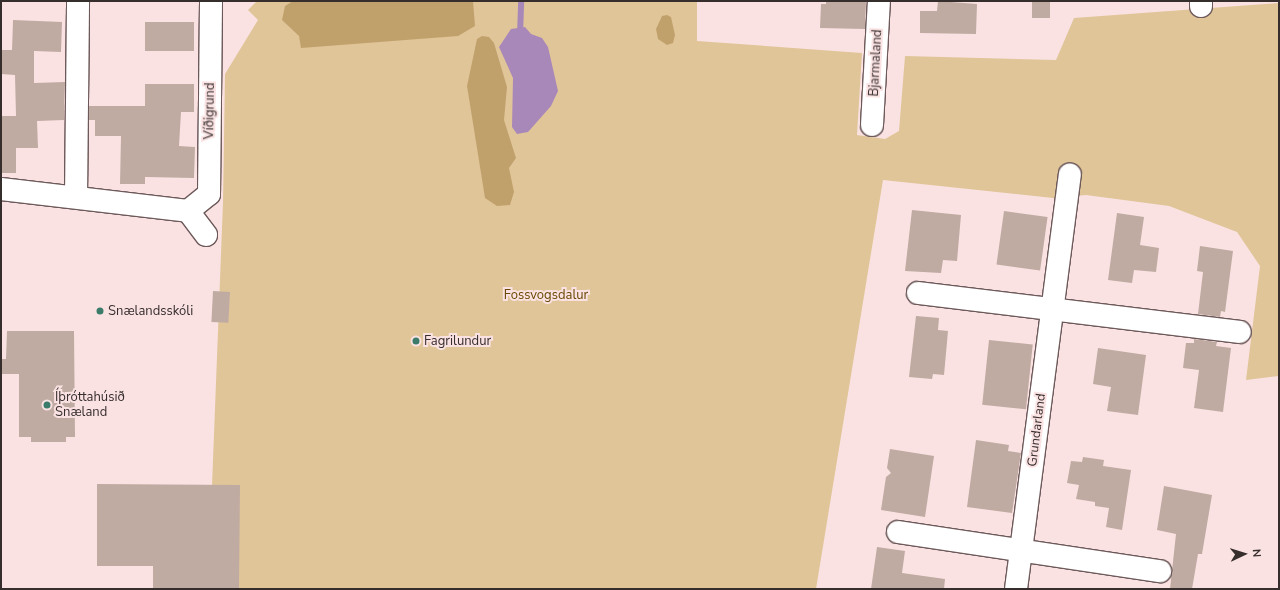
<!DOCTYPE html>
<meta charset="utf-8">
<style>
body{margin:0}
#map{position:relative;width:1280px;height:590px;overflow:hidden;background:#fae2e2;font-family:"Nunito Sans",sans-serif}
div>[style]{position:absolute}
.green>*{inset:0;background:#e0c599}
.forest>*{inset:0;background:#c1a16b}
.water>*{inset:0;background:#a887b9}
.stream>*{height:6px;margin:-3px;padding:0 3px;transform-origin:3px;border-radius:3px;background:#a887b9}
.building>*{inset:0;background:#bfaba2;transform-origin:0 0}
.roads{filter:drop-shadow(1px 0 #6d595a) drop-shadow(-1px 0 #6d595a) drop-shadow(0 1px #6d595a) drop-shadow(0 -1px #6d595a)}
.minor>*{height:22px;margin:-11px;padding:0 11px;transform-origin:11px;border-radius:11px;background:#fff}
.dots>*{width:11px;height:11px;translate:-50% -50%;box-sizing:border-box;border:2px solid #fae2e2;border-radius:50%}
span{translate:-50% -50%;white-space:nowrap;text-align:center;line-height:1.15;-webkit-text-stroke:4px #fae2e2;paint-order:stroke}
.street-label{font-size:13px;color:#362d2d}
.park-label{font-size:13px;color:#694901}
.poi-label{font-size:13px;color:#362d2d}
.left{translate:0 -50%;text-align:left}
.frame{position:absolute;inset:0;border:2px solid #362d2d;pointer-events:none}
.north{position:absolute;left:1224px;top:534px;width:40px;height:40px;-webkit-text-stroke:3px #fae2e2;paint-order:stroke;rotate:86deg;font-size:11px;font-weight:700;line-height:16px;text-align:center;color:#362d2d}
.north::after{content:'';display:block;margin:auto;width:14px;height:18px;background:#362d2d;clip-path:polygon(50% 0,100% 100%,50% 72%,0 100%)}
</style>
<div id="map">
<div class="green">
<i style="clip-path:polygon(257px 1px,697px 1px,697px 41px,862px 53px,857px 135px,885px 139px,899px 131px,905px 56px,1056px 60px,1074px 18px,1279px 3px,1279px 376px,1246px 380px,1260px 266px,1237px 232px,1169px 206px,1086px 195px,1053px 198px,883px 180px,816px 589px,208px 589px,223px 202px,225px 74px,258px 20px,248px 10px)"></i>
</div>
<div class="forest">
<i style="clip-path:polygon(293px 1px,473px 1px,475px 26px,458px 36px,301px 48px,299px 36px,282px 20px,285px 6px)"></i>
<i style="clip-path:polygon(667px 15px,671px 17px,675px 35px,673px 43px,667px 45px,658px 39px,656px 29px,662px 16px)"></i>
<i style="clip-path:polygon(482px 36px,489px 37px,494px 43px,507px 87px,504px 120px,516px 158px,509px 168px,514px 192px,510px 205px,497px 206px,485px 198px,467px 86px,477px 39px)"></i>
</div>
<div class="water">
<i style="clip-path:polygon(525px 27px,531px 34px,542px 38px,548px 47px,558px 91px,551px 106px,528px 132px,517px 134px,512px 127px,513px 78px,499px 47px,511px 29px)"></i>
</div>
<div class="stream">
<i style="left:520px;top:35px;width:34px;rotate:-88deg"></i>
</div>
<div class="building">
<i style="clip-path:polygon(826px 1px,866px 1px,865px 29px,820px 28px,821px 4px,826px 4px)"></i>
<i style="clip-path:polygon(938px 1px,977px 4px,976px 34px,920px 33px,920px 11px,937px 11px)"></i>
<i style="left:1032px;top:1px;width:18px;height:17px"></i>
<i style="clip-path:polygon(13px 20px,62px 22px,61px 52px,34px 51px,34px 83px,65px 82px,64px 120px,37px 121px,38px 148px,16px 148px,16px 173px,1px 173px,1px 116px,16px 116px,15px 75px,1px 74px,1px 50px,12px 50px)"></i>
<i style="left:145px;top:22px;width:49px;height:29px"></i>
<i style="clip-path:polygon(145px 84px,194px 84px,194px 112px,181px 112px,179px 146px,195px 147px,194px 178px,145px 177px,145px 184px,120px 184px,121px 136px,95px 136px,95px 120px,89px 120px,89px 106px,145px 106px)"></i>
<i style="clip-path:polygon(912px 210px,961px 215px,957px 261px,943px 260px,941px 273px,905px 271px)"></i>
<i style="left:1004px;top:211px;width:44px;height:54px;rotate:8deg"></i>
<i style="clip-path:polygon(1117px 213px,1144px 217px,1140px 245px,1159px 248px,1156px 272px,1134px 270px,1132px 283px,1108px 280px)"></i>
<i style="clip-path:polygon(1200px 246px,1233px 251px,1225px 312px,1221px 311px,1220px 317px,1198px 314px,1203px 272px,1197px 271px)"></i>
<i style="left:213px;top:291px;width:17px;height:31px;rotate:3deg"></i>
<i style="clip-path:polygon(916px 316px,939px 318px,938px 330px,948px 331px,944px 375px,933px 374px,932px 379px,909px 377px)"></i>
<i style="clip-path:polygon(7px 331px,74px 331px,75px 437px,66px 437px,66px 442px,31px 442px,31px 437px,19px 437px,19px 374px,1px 374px,1px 359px,6px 359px)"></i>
<i style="clip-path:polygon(1194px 339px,1217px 342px,1216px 346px,1231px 348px,1223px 412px,1194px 408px,1199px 370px,1183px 368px,1186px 343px,1194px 343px)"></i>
<i style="left:989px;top:340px;width:44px;height:65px;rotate:6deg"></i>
<i style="clip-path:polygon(1098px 348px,1146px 355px,1138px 415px,1107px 411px,1111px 387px,1093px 384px)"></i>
<i style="clip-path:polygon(976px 440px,1009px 445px,1008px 451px,1021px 453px,1012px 513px,967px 507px)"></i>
<i style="clip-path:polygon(890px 449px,934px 456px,925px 517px,881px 510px,886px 477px,891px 473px,887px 468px)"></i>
<i style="clip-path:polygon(1083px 457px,1104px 460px,1103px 466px,1131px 470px,1122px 530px,1106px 527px,1109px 508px,1095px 506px,1095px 502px,1076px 499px,1079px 485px,1067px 483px,1071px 461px,1082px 462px)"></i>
<i style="clip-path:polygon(97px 484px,240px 485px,239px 589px,153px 589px,153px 566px,97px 566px)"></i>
<i style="clip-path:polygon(1164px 486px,1212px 495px,1202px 554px,1198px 554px,1192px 589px,1170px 589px,1176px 534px,1157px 530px)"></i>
<i style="clip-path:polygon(877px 547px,905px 551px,902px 573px,945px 579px,944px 589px,871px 589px)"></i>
</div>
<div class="roads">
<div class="minor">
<i style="left:1201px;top:6px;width:5px;rotate:-90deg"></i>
<i style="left:872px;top:125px;width:124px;rotate:-86.8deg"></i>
<i style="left:1px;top:189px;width:188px;rotate:6.7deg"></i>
<i style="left:188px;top:211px;width:30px;rotate:53deg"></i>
<i style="left:76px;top:197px;width:196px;rotate:-89.4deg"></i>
<i style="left:188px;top:211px;width:27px;rotate:-39deg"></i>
<i style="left:209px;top:194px;width:193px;rotate:-89.4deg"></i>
<i style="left:918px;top:293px;width:324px;rotate:6.9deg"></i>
<i style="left:898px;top:532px;width:265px;rotate:8.5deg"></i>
<i style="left:1016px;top:589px;width:418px;rotate:-82.6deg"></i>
</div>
</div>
<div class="dots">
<i style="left:100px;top:311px;background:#3a7b6a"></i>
<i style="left:416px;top:341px;background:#3a7b6a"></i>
<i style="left:47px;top:405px;background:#3a7b6a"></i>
</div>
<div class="street-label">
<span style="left:876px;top:63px;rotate:-87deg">Bjarmaland</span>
<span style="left:210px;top:111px;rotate:-89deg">Víðigrund</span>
<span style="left:1037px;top:430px;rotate:-83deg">Grundarland</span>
</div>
<div class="park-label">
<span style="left:546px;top:295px">Fossvogsdalur</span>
</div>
<div class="poi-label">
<span class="left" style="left:108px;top:311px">Snælandsskóli</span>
<span class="left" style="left:424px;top:341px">Fagrilundur</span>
<span class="left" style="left:55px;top:405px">Íþróttahúsið<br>Snæland</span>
</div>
<div class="frame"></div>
<div class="north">N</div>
</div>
